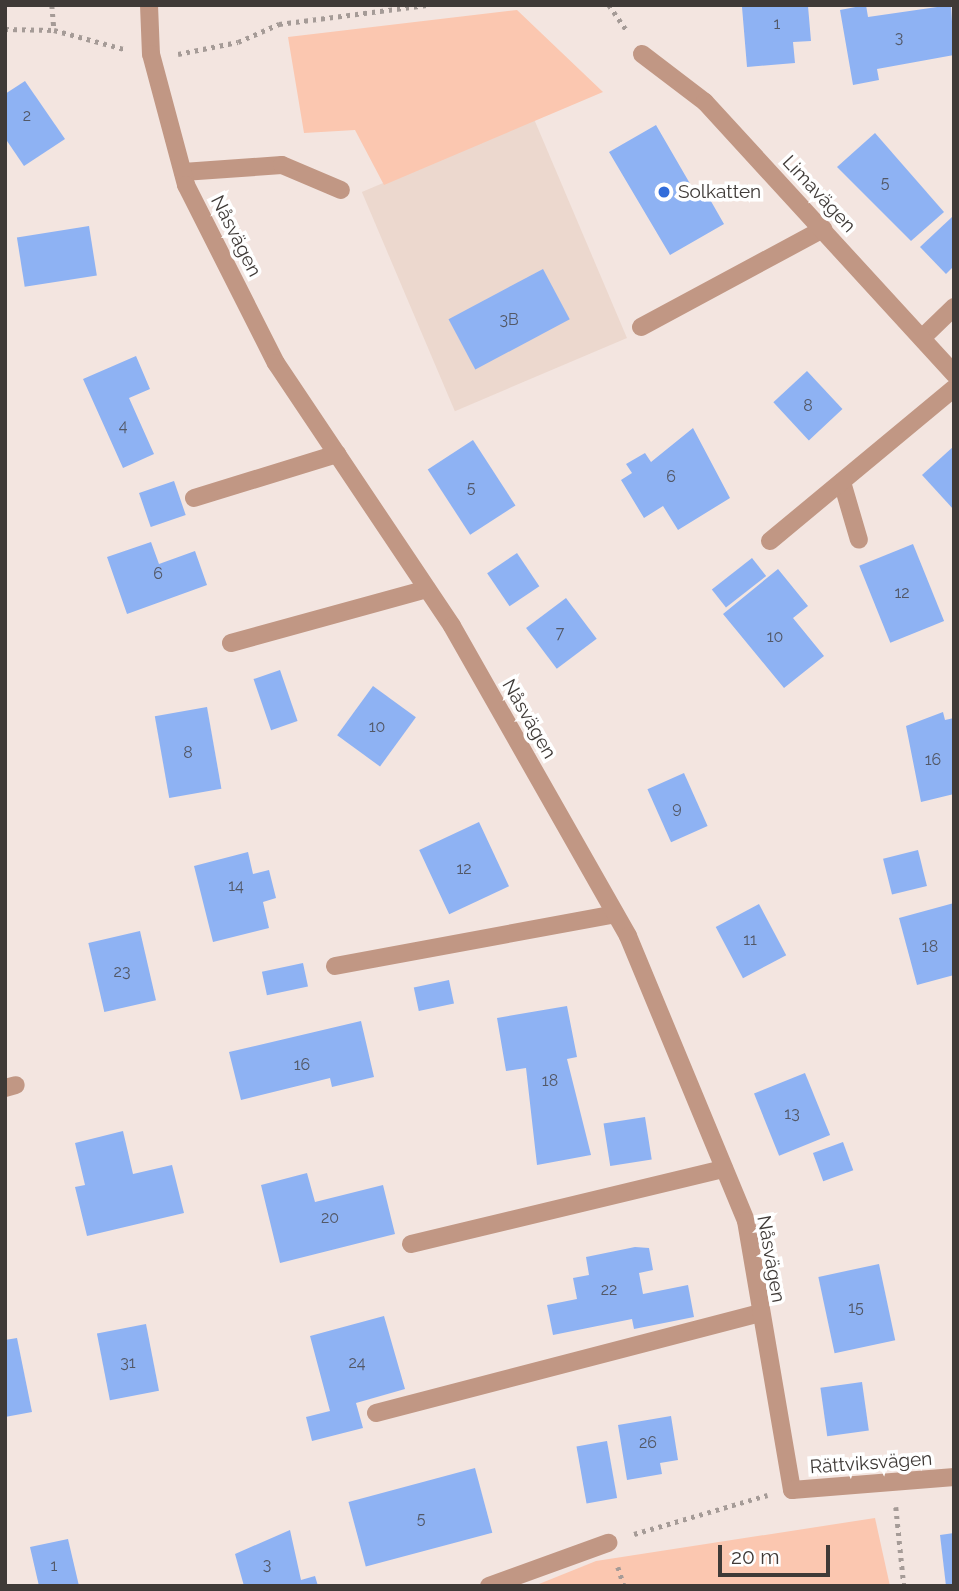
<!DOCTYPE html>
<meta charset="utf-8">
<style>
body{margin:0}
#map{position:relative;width:959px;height:1591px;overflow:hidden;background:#f3e5e0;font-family:Raleway,sans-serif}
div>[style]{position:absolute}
.built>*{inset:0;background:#ecd8ce;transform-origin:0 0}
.green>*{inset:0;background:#fbc7b0}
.building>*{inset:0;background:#8eb2f3;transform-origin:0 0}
.path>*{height:4.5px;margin-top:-2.25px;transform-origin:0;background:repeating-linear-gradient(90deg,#a59b97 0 3.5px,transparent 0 8.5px)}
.service>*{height:18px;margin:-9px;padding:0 9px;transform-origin:9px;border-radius:9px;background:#c19784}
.minor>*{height:18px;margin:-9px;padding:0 9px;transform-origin:9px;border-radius:9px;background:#c19784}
.dots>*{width:19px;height:19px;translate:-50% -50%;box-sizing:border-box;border:4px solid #fff;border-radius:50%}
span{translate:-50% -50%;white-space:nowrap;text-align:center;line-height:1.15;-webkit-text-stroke:7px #fff;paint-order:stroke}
.number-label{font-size:16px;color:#535866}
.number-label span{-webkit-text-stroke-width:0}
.poi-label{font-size:19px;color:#3f3a37}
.left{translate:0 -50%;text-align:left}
.street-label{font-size:19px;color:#3f3a37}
.frame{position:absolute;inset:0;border:7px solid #3f3a37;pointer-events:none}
.scale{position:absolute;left:718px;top:1545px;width:112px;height:32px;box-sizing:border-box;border:4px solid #3f3a37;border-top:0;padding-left:9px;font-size:21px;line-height:24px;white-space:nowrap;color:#3f3a37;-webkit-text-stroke:5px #fff;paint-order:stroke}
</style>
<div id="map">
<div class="built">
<i style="left:534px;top:119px;width:238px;height:187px;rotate:67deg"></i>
</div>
<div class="green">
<i style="clip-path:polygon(517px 10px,603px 92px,384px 185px,355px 130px,304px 133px,288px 37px)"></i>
<i style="clip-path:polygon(875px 1518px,890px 1586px,534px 1586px,596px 1561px)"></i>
</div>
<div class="building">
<i style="clip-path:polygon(866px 5px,868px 17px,951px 5px,954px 55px,877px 69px,879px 80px,853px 85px,840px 10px)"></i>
<i style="clip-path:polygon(808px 6px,811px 41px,793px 42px,795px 63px,747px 67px,742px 7px)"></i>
<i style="clip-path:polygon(25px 81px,65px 139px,24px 166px,5px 138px,5px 94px)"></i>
<i style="clip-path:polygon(656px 125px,696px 194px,704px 189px,724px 224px,670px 255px,609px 152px)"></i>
<i style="clip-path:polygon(875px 133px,944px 212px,911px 241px,837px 167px)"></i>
<i style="clip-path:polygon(952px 217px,954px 266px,946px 274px,920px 247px)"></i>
<i style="left:89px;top:226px;width:50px;height:73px;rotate:81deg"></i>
<i style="left:543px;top:269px;width:57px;height:107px;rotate:62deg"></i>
<i style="clip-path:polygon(136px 356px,150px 389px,129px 398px,154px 454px,123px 468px,83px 379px)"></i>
<i style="left:807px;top:371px;width:52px;height:46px;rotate:47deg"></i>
<i style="clip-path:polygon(693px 428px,730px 498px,678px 530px,663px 506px,644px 518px,621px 480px,632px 473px,626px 464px,645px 453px,651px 462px)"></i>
<i style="left:473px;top:440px;width:78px;height:54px;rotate:57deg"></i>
<i style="clip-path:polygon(954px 446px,954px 510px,922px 475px)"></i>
<i style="left:174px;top:481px;width:36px;height:37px;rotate:71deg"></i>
<i style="clip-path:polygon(151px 542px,159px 564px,195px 551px,207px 585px,127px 614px,107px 557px)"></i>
<i style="left:913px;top:544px;width:83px;height:58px;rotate:68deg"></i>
<i style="left:517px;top:553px;width:40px;height:36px;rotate:56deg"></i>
<i style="left:752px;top:558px;width:23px;height:51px;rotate:52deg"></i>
<i style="clip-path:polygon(778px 569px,808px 606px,793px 618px,824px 656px,784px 688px,723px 614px)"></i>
<i style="left:566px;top:598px;width:51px;height:50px;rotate:53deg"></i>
<i style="left:280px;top:670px;width:54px;height:28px;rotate:71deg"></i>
<i style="left:373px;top:686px;width:53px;height:61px;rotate:36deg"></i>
<i style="left:207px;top:707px;width:83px;height:53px;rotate:80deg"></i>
<i style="clip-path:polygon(943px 712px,945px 720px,954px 718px,954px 794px,921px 802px,906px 726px)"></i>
<i style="left:684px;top:773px;width:58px;height:40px;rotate:66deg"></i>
<i style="left:479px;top:822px;width:71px;height:66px;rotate:65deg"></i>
<i style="left:918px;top:850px;width:37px;height:36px;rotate:76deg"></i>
<i style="clip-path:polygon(248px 852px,253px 874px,269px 870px,276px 898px,263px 902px,269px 928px,213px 942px,194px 866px)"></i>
<i style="clip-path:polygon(954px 903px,954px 975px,917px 985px,899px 918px)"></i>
<i style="left:759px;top:904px;width:58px;height:49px;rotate:62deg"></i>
<i style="left:140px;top:931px;width:71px;height:53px;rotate:77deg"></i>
<i style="left:303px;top:963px;width:24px;height:42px;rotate:78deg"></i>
<i style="left:449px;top:980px;width:24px;height:36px;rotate:78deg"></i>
<i style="clip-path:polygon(567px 1006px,577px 1057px,567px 1059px,591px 1155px,537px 1165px,526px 1068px,506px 1071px,497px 1018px)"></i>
<i style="clip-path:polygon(361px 1021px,374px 1077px,332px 1087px,330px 1078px,241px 1100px,229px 1052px)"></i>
<i style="left:805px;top:1073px;width:67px;height:55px;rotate:68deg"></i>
<i style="left:645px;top:1117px;width:43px;height:42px;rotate:81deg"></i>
<i style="clip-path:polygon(123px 1131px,133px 1174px,172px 1165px,184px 1213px,87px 1236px,75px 1187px,85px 1185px,75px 1143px)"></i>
<i style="left:843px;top:1142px;width:30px;height:32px;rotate:70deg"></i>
<i style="clip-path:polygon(307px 1173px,315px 1202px,383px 1185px,395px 1234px,280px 1263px,261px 1185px)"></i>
<i style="clip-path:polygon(635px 1247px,649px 1248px,653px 1270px,639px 1273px,643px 1294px,688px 1285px,694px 1317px,634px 1329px,632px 1319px,553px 1335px,547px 1305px,577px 1299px,573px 1278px,589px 1275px,586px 1257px)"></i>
<i style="left:879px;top:1264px;width:78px;height:62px;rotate:78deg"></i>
<i style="clip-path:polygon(384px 1316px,405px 1389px,356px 1403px,363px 1428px,312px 1441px,306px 1417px,330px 1411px,310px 1336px)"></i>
<i style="left:146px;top:1324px;width:68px;height:50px;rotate:79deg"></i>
<i style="clip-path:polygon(17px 1338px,32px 1412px,5px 1417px,5px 1340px)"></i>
<i style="left:862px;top:1382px;width:49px;height:42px;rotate:82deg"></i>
<i style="clip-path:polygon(671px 1416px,678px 1460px,660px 1463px,662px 1474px,627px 1480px,618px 1425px)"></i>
<i style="left:607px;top:1441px;width:58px;height:31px;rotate:80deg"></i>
<i style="left:475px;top:1468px;width:67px;height:131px;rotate:75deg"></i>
<i style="clip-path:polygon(290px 1530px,301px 1580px,315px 1576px,318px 1586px,244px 1586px,235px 1554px)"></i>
<i style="clip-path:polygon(954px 1533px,954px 1586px,946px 1586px,940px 1535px)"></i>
<i style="clip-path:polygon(68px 1539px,79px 1586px,39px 1586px,30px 1547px)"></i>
</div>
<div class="path">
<i style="left:52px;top:5px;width:25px;rotate:85deg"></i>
<i style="left:609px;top:5px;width:32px;rotate:55deg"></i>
<i style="left:5px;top:29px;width:49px;rotate:1.2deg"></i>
<i style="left:54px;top:30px;width:73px;rotate:15.2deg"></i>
<i style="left:178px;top:54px;width:61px;rotate:-11.3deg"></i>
<i style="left:238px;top:42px;width:45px;rotate:-23.7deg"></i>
<i style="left:279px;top:24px;width:149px;rotate:-7.3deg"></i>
<i style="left:896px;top:1507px;width:79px;rotate:84.2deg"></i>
<i style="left:634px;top:1534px;width:139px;rotate:-16.3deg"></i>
<i style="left:618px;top:1567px;width:20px;rotate:72deg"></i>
</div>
<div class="service">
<i style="left:183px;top:172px;width:99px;rotate:-4deg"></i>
<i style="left:282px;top:165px;width:64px;rotate:23deg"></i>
<i style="left:641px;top:327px;width:207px;rotate:-28.3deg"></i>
<i style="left:922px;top:338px;width:45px;rotate:-44.1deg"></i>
<i style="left:842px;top:482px;width:60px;rotate:73.7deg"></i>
<i style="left:194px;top:498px;width:150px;rotate:-17.1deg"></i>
<i style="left:770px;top:541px;width:239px;rotate:-39.7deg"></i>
<i style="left:231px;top:643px;width:203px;rotate:-15.4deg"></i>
<i style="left:335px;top:966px;width:285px;rotate:-10.5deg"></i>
<i style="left:5px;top:1088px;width:11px;rotate:-15deg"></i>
<i style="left:411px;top:1244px;width:322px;rotate:-13.5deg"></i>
<i style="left:376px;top:1413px;width:396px;rotate:-14.6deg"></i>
</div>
<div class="minor">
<i style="left:149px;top:5px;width:49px;rotate:87.7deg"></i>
<i style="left:151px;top:54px;width:136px;rotate:75deg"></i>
<i style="left:186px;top:185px;width:199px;rotate:63.2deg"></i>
<i style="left:276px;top:363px;width:316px;rotate:56.2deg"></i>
<i style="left:452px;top:626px;width:356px;rotate:60.4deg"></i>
<i style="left:628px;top:936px;width:308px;rotate:67.5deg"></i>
<i style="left:746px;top:1221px;width:273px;rotate:80.3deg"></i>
<i style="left:792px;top:1490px;width:163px;rotate:-4.6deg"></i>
<i style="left:642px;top:54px;width:79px;rotate:37.3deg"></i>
<i style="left:705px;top:102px;width:369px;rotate:47.5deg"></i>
<i style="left:489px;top:1586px;width:127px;rotate:-19.9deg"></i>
</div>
<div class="dots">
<i style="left:664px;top:192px;background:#316cda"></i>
</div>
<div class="number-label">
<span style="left:777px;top:24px">1</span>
<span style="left:899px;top:38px">3</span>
<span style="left:27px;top:116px">2</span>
<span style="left:885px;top:183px">5</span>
<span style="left:509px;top:320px">3B</span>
<span style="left:808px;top:406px">8</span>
<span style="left:123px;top:426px">4</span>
<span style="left:671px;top:477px">6</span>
<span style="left:471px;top:488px">5</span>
<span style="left:158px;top:574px">6</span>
<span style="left:902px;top:593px">12</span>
<span style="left:560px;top:633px">7</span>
<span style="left:775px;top:637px">10</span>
<span style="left:377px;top:727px">10</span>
<span style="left:188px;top:753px">8</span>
<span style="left:933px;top:760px">16</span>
<span style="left:677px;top:808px">9</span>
<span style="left:464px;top:869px">12</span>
<span style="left:236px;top:886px">14</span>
<span style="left:750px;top:940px">11</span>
<span style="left:930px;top:947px">18</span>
<span style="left:122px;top:972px">23</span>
<span style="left:302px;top:1065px">16</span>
<span style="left:550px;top:1081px">18</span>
<span style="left:792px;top:1114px">13</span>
<span style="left:330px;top:1218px">20</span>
<span style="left:609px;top:1290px">22</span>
<span style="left:856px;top:1308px">15</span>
<span style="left:128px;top:1363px">31</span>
<span style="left:357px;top:1363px">24</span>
<span style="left:648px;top:1443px">26</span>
<span style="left:421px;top:1519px">5</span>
<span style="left:267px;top:1565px">3</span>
<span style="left:54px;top:1566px">1</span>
</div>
<div class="poi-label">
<span class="left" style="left:678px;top:192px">Solkatten</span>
</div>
<div class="street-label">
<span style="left:819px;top:194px;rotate:47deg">Limavägen</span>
<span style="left:236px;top:236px;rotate:63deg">Nåsvägen</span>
<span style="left:529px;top:719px;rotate:60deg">Nåsvägen</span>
<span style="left:771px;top:1259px;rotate:80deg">Nåsvägen</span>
<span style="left:871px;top:1463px;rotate:-4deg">Rättviksvägen</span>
</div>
<div class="frame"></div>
<div class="scale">20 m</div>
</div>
